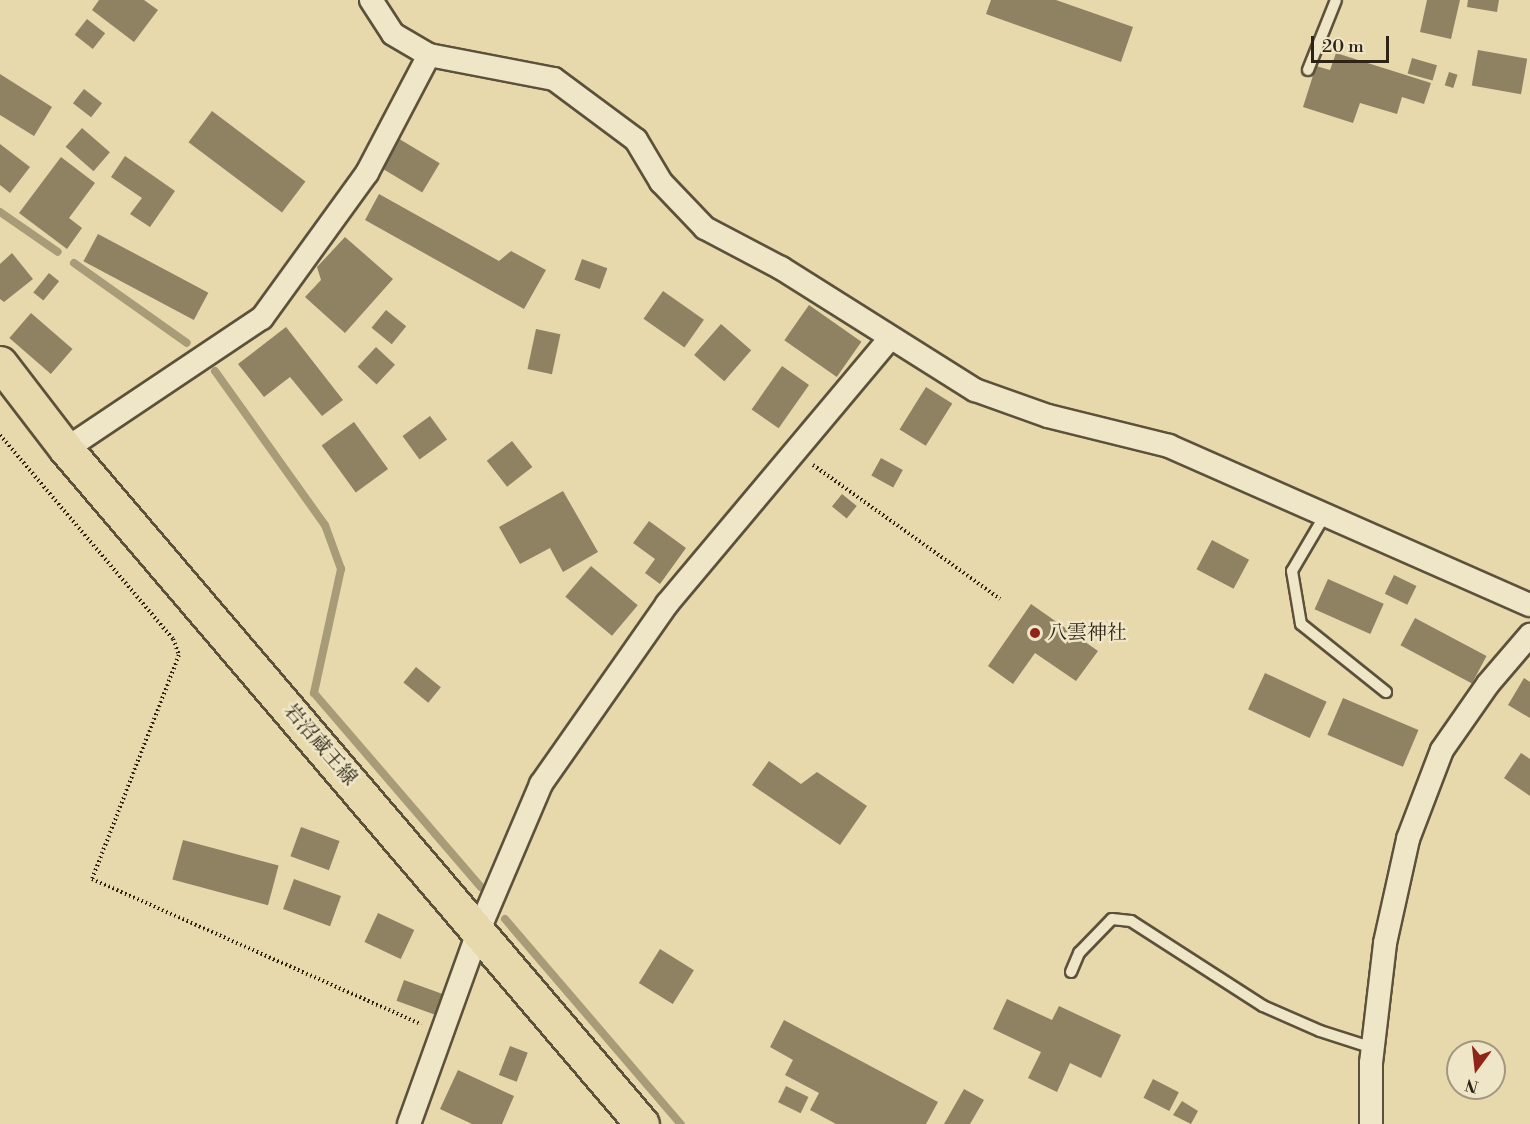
<!DOCTYPE html>
<meta charset="utf-8">
<style>
body{margin:0}
#map{position:relative;width:1530px;height:1124px;overflow:hidden;background:#e7d9ab;font-family:"Libre Bodoni","Noto Serif JP",serif}
div>[style]{position:absolute}
.stream>*{height:8px;margin:-4px;padding:0 4px;transform-origin:4px;border-radius:4px;background:#a89b78}
.building>*{inset:0;background:#8e8263;transform-origin:0 0}
.path>*{height:4px;margin-top:-2px;transform-origin:0;background:repeating-linear-gradient(90deg,#2e2416 0 1.5px,transparent 0 4.5px)}
.roads{filter:drop-shadow(2px 0 #5c513b) drop-shadow(-2px 0 #5c513b) drop-shadow(0 2px #5c513b) drop-shadow(0 -2px #5c513b)}
.lane>*{height:10px;margin:-5px;padding:0 5px;transform-origin:5px;border-radius:5px;background:#efe6c8}
.street>*{height:22px;margin:-11px;padding:0 11px;transform-origin:11px;border-radius:11px;background:#efe6c8}
.primary>*{height:33px;margin:-16.5px;padding:0 16.5px;transform-origin:16.5px;border-radius:16.5px;background:#e7d9ab}
.dots>*{width:16px;height:16px;translate:-50% -50%;box-sizing:border-box;border:3px solid #efe6c8;border-radius:50%}
span{translate:-50% -50%;white-space:nowrap;text-align:center;line-height:1.15;-webkit-text-stroke:5px #efe6c8;paint-order:stroke}
.poi-label{font-size:20px;color:#2e2416}
.left{translate:0 -50%;text-align:left}
.street-label{font-size:20px;color:#2e2416}
.north{position:absolute;left:1446px;top:1040px;width:60px;height:60px;box-sizing:border-box;background:#efe6c8;border:2px solid #a29881;border-radius:50%;rotate:195deg;font-size:16px;font-weight:700;line-height:24px;text-align:center;color:#2e2416}
.north::after{content:'';display:block;margin:auto;width:21px;height:27px;background:#8f2418;clip-path:polygon(50% 0,100% 100%,50% 72%,0 100%)}
.scale{position:absolute;left:1311px;top:36px;width:78px;height:27px;box-sizing:border-box;border:3px solid #2e2416;border-top:0;padding-left:8px;font-size:18px;line-height:21px;white-space:nowrap;color:#2e2416;-webkit-text-stroke:4px #efe6c8;paint-order:stroke}
</style>
<div id="map">
<div class="stream">
<i style="left:0;top:212px;width:70px;rotate:34.6deg"></i>
<i style="left:74px;top:263px;width:138px;rotate:35.3deg"></i>
<i style="left:215px;top:371px;width:189px;rotate:54.5deg"></i>
<i style="left:325px;top:525px;width:47px;rotate:70deg"></i>
<i style="left:341px;top:569px;width:127px;rotate:102.3deg"></i>
<i style="left:314px;top:693px;width:256px;rotate:49.3deg"></i>
<i style="left:505px;top:919px;width:270px;rotate:49.4deg"></i>
</div>
<div class="building">
<i style="clip-path:polygon(99px 0,144px 0,158px 10px,134px 42px,92px 10px)"></i>
<i style="clip-path:polygon(991px 0,1056px 0,1133px 27px,1121px 62px,986px 14px)"></i>
<i style="clip-path:polygon(1427px 0,1460px 0,1451px 39px,1420px 32px)"></i>
<i style="clip-path:polygon(1468px 0,1499px 0,1497px 12px,1467px 7px)"></i>
<i style="left:87px;top:19px;width:23px;height:20px;rotate:38deg"></i>
<i style="left:1478px;top:50px;width:50px;height:36px;rotate:10deg"></i>
<i style="clip-path:polygon(1336px 53px,1431px 83px,1424px 104px,1402px 97px,1397px 114px,1360px 103px,1353px 123px,1303px 107px,1316px 66px,1330px 70px)"></i>
<i style="left:1412px;top:58px;width:26px;height:16px;rotate:16deg"></i>
<i style="left:1449px;top:72px;width:9px;height:14px;rotate:18deg"></i>
<i style="clip-path:polygon(0 74px,52px 107px,34px 136px,0 115px)"></i>
<i style="left:84px;top:89px;width:23px;height:18px;rotate:38deg"></i>
<i style="left:212px;top:111px;width:117px;height:39px;rotate:37deg"></i>
<i style="left:82px;top:128px;width:37px;height:25px;rotate:41deg"></i>
<i style="left:396px;top:137px;width:51px;height:34px;rotate:31deg"></i>
<i style="clip-path:polygon(0 144px,30px 167px,10px 193px,0 185px)"></i>
<i style="clip-path:polygon(125px 156px,175px 191px,150px 227px,130px 214px,142px 198px,111px 177px)"></i>
<i style="clip-path:polygon(61px 157px,95px 183px,69px 218px,82px 228px,67px 249px,19px 213px)"></i>
<i style="clip-path:polygon(379px 194px,499px 261px,511px 251px,546px 270px,524px 309px,365px 220px)"></i>
<i style="left:98px;top:234px;width:125px;height:31px;rotate:28deg"></i>
<i style="clip-path:polygon(345px 237px,393px 279px,345px 333px,305px 297px,321px 280px,317px 267px)"></i>
<i style="clip-path:polygon(12px 253px,33px 279px,4px 302px,0 299px,0 264px)"></i>
<i style="left:582px;top:259px;width:27px;height:22px;rotate:20deg"></i>
<i style="left:49px;top:273px;width:13px;height:25px;rotate:39deg"></i>
<i style="left:663px;top:291px;width:50px;height:34px;rotate:35deg"></i>
<i style="left:809px;top:305px;width:64px;height:43px;rotate:35deg"></i>
<i style="left:386px;top:310px;width:26px;height:23px;rotate:39deg"></i>
<i style="left:31px;top:313px;width:55px;height:33px;rotate:41deg"></i>
<i style="left:721px;top:324px;width:40px;height:41px;rotate:41deg"></i>
<i style="clip-path:polygon(286px 327px,343px 400px,322px 416px,290px 377px,264px 397px,238px 364px)"></i>
<i style="left:536px;top:329px;width:25px;height:41px;rotate:12deg"></i>
<i style="left:376px;top:347px;width:26px;height:27px;rotate:43deg"></i>
<i style="left:782px;top:366px;width:33px;height:53px;rotate:35deg"></i>
<i style="left:926px;top:387px;width:31px;height:50px;rotate:32deg"></i>
<i style="left:430px;top:416px;width:29px;height:34px;rotate:54deg"></i>
<i style="left:354px;top:422px;width:58px;height:40px;rotate:54deg"></i>
<i style="left:512px;top:441px;width:33px;height:32px;rotate:52deg"></i>
<i style="left:881px;top:458px;width:25px;height:20px;rotate:29deg"></i>
<i style="clip-path:polygon(563px 491px,598px 552px,563px 572px,550px 548px,520px 564px,499px 527px)"></i>
<i style="left:842px;top:494px;width:19px;height:16px;rotate:39deg"></i>
<i style="clip-path:polygon(649px 521px,686px 548px,660px 584px,645px 573px,655px 559px,633px 543px)"></i>
<i style="left:1212px;top:540px;width:42px;height:33px;rotate:28deg"></i>
<i style="left:591px;top:566px;width:61px;height:40px;rotate:40deg"></i>
<i style="left:1394px;top:575px;width:25px;height:21px;rotate:26deg"></i>
<i style="left:1328px;top:579px;width:61px;height:33px;rotate:24deg"></i>
<i style="clip-path:polygon(1031px 604px,1098px 651px,1076px 681px,1035px 653px,1013px 684px,988px 666px)"></i>
<i style="left:1415px;top:618px;width:81px;height:31px;rotate:28deg"></i>
<i style="left:416px;top:667px;width:32px;height:20px;rotate:39deg"></i>
<i style="left:1265px;top:673px;width:68px;height:40px;rotate:25deg"></i>
<i style="clip-path:polygon(1524px 678px,1530px 682px,1530px 718px,1508px 705px)"></i>
<i style="left:1343px;top:698px;width:82px;height:40px;rotate:23deg"></i>
<i style="clip-path:polygon(1521px 753px,1530px 759px,1530px 796px,1504px 778px)"></i>
<i style="clip-path:polygon(769px 761px,801px 784px,817px 772px,867px 806px,840px 845px,752px 785px)"></i>
<i style="left:301px;top:827px;width:41px;height:31px;rotate:20deg"></i>
<i style="left:183px;top:840px;width:99px;height:41px;rotate:15deg"></i>
<i style="left:294px;top:879px;width:50px;height:32px;rotate:20deg"></i>
<i style="left:378px;top:913px;width:40px;height:32px;rotate:25deg"></i>
<i style="left:660px;top:949px;width:40px;height:40px;rotate:32deg"></i>
<i style="left:404px;top:980px;width:44px;height:22px;rotate:20deg"></i>
<i style="clip-path:polygon(1007px 999px,1052px 1020px,1059px 1006px,1121px 1035px,1101px 1078px,1070px 1063px,1057px 1092px,1028px 1078px,1041px 1052px,993px 1029px)"></i>
<i style="clip-path:polygon(784px 1020px,938px 1102px,926px 1124px,836px 1124px,810px 1110px,819px 1093px,785px 1075px,793px 1060px,770px 1047px)"></i>
<i style="left:510px;top:1046px;width:19px;height:31px;rotate:21deg"></i>
<i style="clip-path:polygon(458px 1070px,514px 1096px,502px 1124px,472px 1124px,440px 1109px)"></i>
<i style="left:1153px;top:1079px;width:29px;height:21px;rotate:27deg"></i>
<i style="left:786px;top:1086px;width:25px;height:18px;rotate:26deg"></i>
<i style="clip-path:polygon(964px 1089px,984px 1100px,970px 1124px,944px 1124px)"></i>
<i style="clip-path:polygon(1182px 1101px,1198px 1111px,1191px 1124px,1173px 1115px)"></i>
</div>
<div class="path">
<i style="left:0;top:435px;width:267px;rotate:49.7deg"></i>
<i style="left:173px;top:639px;width:17px;rotate:69deg"></i>
<i style="left:179px;top:655px;width:240px;rotate:111.2deg"></i>
<i style="left:92px;top:879px;width:360px;rotate:23.8deg"></i>
<i style="left:813px;top:465px;width:230px;rotate:35.6deg"></i>
</div>
<div class="roads">
<div class="lane">
<i style="left:1308px;top:70px;width:75px;rotate:-68.2deg"></i>
<i style="left:1325px;top:515px;width:65px;rotate:120.5deg"></i>
<i style="left:1292px;top:571px;width:54px;rotate:80.4deg"></i>
<i style="left:1301px;top:624px;width:109px;rotate:38.7deg"></i>
<i style="left:1071px;top:972px;width:21px;rotate:-67deg"></i>
<i style="left:1079px;top:953px;width:47px;rotate:-45.9deg"></i>
<i style="left:1112px;top:919px;width:19px;rotate:6deg"></i>
<i style="left:1131px;top:921px;width:157px;rotate:32.8deg"></i>
<i style="left:1263px;top:1006px;width:62px;rotate:23.7deg"></i>
<i style="left:1320px;top:1031px;width:56px;rotate:17.8deg"></i>
</div>
<div class="street">
<i style="left:371px;top:0;width:40px;rotate:57.1deg"></i>
<i style="left:393px;top:34px;width:42px;rotate:30.3deg"></i>
<i style="left:429px;top:55px;width:127px;rotate:10.9deg"></i>
<i style="left:554px;top:79px;width:102px;rotate:36.6deg"></i>
<i style="left:636px;top:140px;width:49px;rotate:59.2deg"></i>
<i style="left:661px;top:182px;width:64px;rotate:46.3deg"></i>
<i style="left:705px;top:228px;width:86px;rotate:27.8deg"></i>
<i style="left:781px;top:268px;width:229px;rotate:32.2deg"></i>
<i style="left:975px;top:390px;width:77px;rotate:19.6deg"></i>
<i style="left:1048px;top:416px;width:125px;rotate:13.9deg"></i>
<i style="left:1169px;top:446px;width:394px;rotate:23.8deg"></i>
<i style="left:66px;top:449px;width:236px;rotate:-33.8deg"></i>
<i style="left:262px;top:318px;width:179px;rotate:-54.1deg"></i>
<i style="left:367px;top:173px;width:133px;rotate:-62.3deg"></i>
<i style="left:409px;top:1124px;width:204px;rotate:-70.2deg"></i>
<i style="left:478px;top:932px;width:161px;rotate:-66.9deg"></i>
<i style="left:541px;top:784px;width:220px;rotate:-55deg"></i>
<i style="left:667px;top:604px;width:346px;rotate:-50deg"></i>
<i style="left:1371px;top:1124px;width:61px;rotate:-90deg"></i>
<i style="left:1371px;top:1063px;width:121px;rotate:-83.3deg"></i>
<i style="left:1385px;top:943px;width:107px;rotate:-77.5deg"></i>
<i style="left:1408px;top:839px;width:95px;rotate:-69.1deg"></i>
<i style="left:1442px;top:750px;width:80px;rotate:-55.1deg"></i>
<i style="left:1488px;top:684px;width:65px;rotate:-49.4deg"></i>
</div>
<div class="primary">
<i style="left:0;top:363px;width:108px;rotate:52.5deg"></i>
<i style="left:66px;top:449px;width:887px;rotate:49.52deg"></i>
</div>
</div>
<div class="dots">
<i style="left:1035px;top:633px;background:#8f2418"></i>
</div>
<div class="poi-label">
<span class="left" style="left:1047px;top:633px">八雲神社</span>
</div>
<div class="street-label">
<span style="left:320px;top:745px;rotate:49deg">岩沼蔵王線</span>
</div>
<div class="north">N</div>
<div class="scale">20 m</div>
</div>
